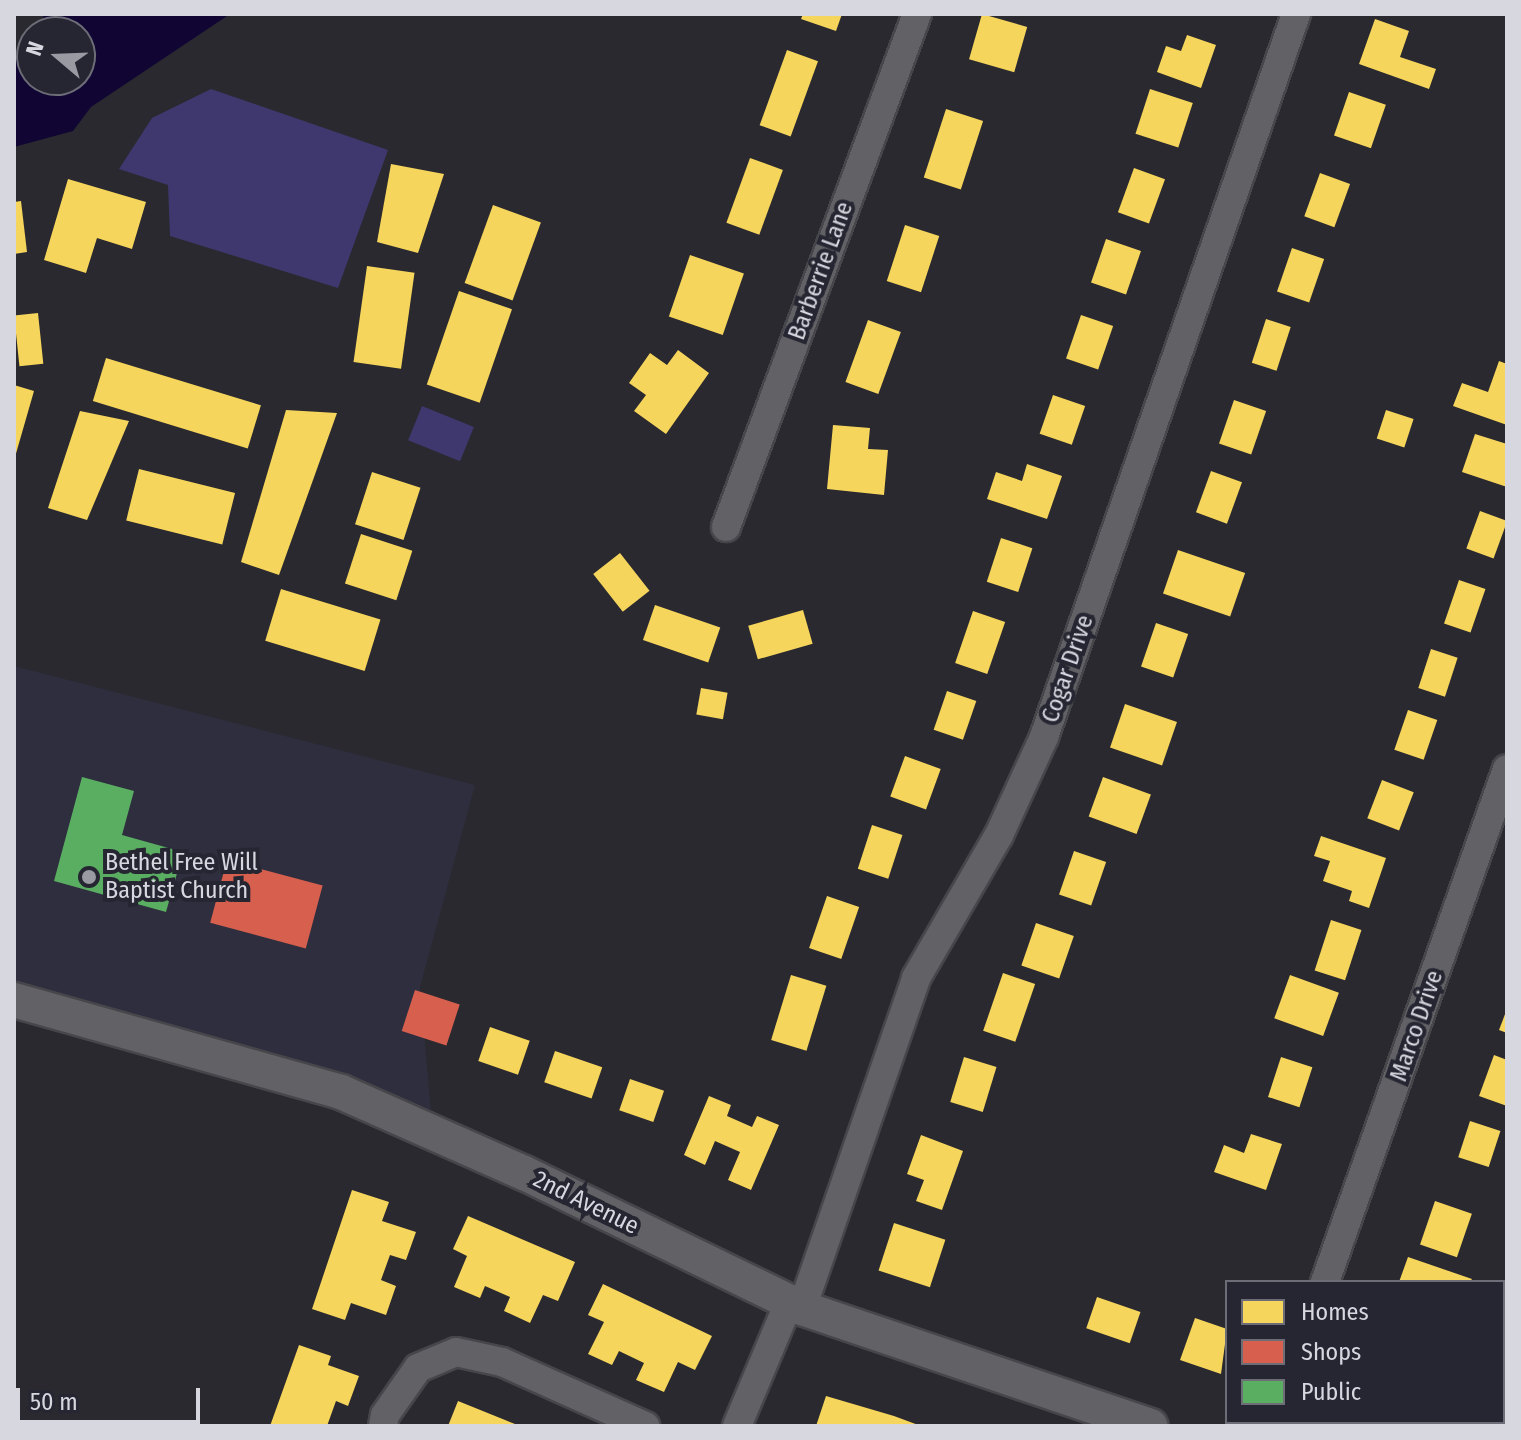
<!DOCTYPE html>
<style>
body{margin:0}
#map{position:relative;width:1521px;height:1440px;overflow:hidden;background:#29292f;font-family:"Fira Sans Condensed",sans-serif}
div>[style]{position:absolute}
.built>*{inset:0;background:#2f2e3f}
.green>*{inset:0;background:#3f386e;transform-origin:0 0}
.water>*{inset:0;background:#110633}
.homes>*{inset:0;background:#f6d55c;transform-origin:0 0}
.shops>*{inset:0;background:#d6604d;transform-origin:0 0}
.public>*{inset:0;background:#5aae61}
.roads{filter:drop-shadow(2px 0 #46464b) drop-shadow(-2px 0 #46464b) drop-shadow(0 2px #46464b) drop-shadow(0 -2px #46464b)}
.minor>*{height:28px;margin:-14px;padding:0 14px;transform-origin:14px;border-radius:14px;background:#626266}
.tertiary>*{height:34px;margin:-17px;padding:0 17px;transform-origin:17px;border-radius:17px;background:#626266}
.dots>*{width:22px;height:22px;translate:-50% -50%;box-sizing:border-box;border:4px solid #262632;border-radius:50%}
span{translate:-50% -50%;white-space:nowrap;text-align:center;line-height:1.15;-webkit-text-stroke:8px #262632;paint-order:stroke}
.street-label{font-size:24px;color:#d7d7e0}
.poi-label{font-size:24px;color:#d7d7e0}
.left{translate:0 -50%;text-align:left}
.frame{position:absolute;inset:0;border:16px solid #d7d7e0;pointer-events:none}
.legend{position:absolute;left:1225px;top:1280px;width:280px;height:144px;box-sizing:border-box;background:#262632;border:2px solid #6d6d78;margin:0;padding:10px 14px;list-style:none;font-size:24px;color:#d7d7e0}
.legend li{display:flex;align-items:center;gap:16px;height:40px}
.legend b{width:40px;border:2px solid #6d6d78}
.north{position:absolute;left:16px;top:16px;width:80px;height:80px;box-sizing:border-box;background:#262632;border:2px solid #6d6d78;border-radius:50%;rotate:289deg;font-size:22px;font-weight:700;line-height:32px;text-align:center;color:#d7d7e0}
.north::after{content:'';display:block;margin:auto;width:28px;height:36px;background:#9a9aa2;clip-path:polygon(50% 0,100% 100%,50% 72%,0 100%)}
.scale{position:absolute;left:16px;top:1388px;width:184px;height:36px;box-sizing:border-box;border:4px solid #d7d7e0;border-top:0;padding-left:10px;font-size:24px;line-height:28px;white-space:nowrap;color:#d7d7e0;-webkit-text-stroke:6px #262632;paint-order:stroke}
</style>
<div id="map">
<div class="built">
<i style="clip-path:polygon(14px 666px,475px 785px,420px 987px,431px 1112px,14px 986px)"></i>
</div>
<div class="green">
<i style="clip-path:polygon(211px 89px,388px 150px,338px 288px,170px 236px,168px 185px,119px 169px,152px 118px)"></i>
<i style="left:422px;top:406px;width:56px;height:37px;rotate:22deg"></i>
</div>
<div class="water">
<i style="clip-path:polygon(evenodd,45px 14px,230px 14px,91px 107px,73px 131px,14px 147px,14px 64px,45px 14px,32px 32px,80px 32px,80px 80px,32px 80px,32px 32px)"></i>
</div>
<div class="homes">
<i style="clip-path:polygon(803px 14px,842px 14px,836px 31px,801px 19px)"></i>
<i style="left:982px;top:14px;width:47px;height:47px;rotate:16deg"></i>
<i style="clip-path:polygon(1375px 19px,1409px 31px,1400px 57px,1436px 69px,1429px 89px,1359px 64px)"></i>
<i style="clip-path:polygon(1187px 35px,1216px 45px,1201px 88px,1157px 72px,1166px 46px,1181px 51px)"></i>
<i style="left:787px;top:50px;width:33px;height:80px;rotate:20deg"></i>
<i style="left:1150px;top:89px;width:45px;height:47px;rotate:18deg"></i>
<i style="left:1349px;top:92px;width:39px;height:46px;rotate:19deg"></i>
<i style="left:946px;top:109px;width:39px;height:72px;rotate:18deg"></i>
<i style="left:750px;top:158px;width:35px;height:69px;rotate:20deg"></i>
<i style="clip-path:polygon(391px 164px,444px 174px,418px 253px,377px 242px)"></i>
<i style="left:1134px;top:168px;width:33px;height:47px;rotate:20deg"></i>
<i style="left:1320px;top:173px;width:32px;height:46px;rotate:20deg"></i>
<i style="clip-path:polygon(68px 179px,146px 202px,132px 249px,97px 238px,86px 273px,44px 260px)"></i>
<i style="clip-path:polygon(21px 201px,27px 252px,14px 254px,14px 202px)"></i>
<i style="left:493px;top:205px;width:51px;height:83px;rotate:20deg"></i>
<i style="left:905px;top:225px;width:36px;height:59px;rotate:18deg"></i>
<i style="left:1106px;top:239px;width:37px;height:46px;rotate:19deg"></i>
<i style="left:1292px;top:248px;width:34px;height:46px;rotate:19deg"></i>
<i style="left:690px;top:255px;width:57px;height:65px;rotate:19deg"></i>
<i style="left:367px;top:266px;width:48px;height:97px;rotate:8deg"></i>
<i style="left:459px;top:291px;width:56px;height:99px;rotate:19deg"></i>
<i style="left:38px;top:313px;width:51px;height:24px;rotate:84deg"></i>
<i style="left:1081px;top:315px;width:34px;height:46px;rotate:19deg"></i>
<i style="left:1266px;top:319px;width:26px;height:46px;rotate:18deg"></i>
<i style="left:868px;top:320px;width:35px;height:66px;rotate:20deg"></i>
<i style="clip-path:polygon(678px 350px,709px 373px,666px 434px,634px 411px,646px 395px,629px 383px,650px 353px,667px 365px)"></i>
<i style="left:106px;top:358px;width:162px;height:45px;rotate:17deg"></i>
<i style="clip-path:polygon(1499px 361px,1507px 364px,1507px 425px,1453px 406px,1462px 383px,1488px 392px)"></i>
<i style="clip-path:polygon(14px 385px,34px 391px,15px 457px,14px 457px)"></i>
<i style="left:1053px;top:395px;width:34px;height:41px;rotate:19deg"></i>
<i style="left:1234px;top:400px;width:34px;height:46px;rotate:19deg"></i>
<i style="clip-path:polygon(286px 410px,337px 413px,279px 575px,241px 562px)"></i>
<i style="left:1386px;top:410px;width:29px;height:30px;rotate:18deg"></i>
<i style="clip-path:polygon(80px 411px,129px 421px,87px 520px,48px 508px)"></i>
<i style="clip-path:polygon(833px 425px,870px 428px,868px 449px,888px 450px,884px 495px,827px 489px)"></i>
<i style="clip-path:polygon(1475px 434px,1507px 444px,1507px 487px,1462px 472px)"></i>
<i style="clip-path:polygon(1027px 464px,1062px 476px,1047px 519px,987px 499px,996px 472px,1022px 481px)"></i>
<i style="left:139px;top:469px;width:99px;height:53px;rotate:14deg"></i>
<i style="left:1211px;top:471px;width:33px;height:44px;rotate:20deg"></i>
<i style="left:372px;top:472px;width:51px;height:55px;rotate:18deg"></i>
<i style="left:1480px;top:511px;width:29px;height:40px;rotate:20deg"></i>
<i style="left:361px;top:534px;width:54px;height:52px;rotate:18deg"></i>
<i style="left:1001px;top:538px;width:33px;height:46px;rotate:18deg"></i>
<i style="left:1178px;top:550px;width:71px;height:46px;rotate:19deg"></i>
<i style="left:620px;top:553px;width:48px;height:34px;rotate:52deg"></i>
<i style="left:1459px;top:580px;width:28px;height:46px;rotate:19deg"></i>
<i style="left:281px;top:589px;width:104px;height:54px;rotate:17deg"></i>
<i style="left:655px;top:605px;width:69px;height:37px;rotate:19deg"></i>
<i style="left:803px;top:610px;width:35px;height:57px;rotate:74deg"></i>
<i style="left:973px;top:611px;width:34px;height:55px;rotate:19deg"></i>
<i style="left:1156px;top:623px;width:34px;height:46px;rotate:19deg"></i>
<i style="left:1431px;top:649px;width:28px;height:41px;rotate:18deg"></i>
<i style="left:701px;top:688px;width:27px;height:27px;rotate:10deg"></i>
<i style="left:947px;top:691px;width:31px;height:41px;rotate:19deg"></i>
<i style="left:1125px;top:704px;width:55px;height:46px;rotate:19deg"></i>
<i style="left:1408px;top:710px;width:31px;height:42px;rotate:19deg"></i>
<i style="left:905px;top:756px;width:38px;height:43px;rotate:20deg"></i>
<i style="left:1103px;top:777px;width:51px;height:42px;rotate:20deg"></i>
<i style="left:1382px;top:780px;width:34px;height:41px;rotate:21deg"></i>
<i style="left:872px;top:825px;width:32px;height:46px;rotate:18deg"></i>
<i style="clip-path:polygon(1321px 836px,1386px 858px,1369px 908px,1349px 901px,1352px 891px,1323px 881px,1330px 861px,1314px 856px)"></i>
<i style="left:1074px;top:851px;width:34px;height:46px;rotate:19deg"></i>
<i style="left:827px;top:896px;width:34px;height:55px;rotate:19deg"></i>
<i style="left:1331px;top:920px;width:32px;height:53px;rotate:18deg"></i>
<i style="left:1036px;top:923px;width:40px;height:45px;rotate:19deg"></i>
<i style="left:1003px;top:973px;width:34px;height:61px;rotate:19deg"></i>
<i style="left:791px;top:975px;width:37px;height:68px;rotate:17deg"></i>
<i style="left:1290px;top:975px;width:52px;height:46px;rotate:20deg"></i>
<i style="clip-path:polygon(1507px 1009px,1507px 1033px,1499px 1030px)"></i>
<i style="left:490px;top:1027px;width:42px;height:36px;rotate:19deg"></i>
<i style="left:555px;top:1051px;width:50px;height:33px;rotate:19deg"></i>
<i style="clip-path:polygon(1494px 1055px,1507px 1060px,1507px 1106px,1479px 1096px)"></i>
<i style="left:964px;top:1057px;width:34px;height:47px;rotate:17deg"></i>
<i style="left:1281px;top:1057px;width:33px;height:42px;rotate:18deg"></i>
<i style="left:630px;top:1079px;width:36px;height:33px;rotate:19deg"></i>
<i style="clip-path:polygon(709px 1096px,731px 1105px,727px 1116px,752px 1127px,757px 1116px,779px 1125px,751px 1190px,728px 1180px,740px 1152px,715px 1141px,705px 1165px,684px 1155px)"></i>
<i style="left:1470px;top:1121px;width:32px;height:38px;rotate:18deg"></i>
<i style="clip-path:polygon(1251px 1134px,1282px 1144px,1266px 1190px,1214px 1172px,1224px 1145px,1244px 1153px)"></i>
<i style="clip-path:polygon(921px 1135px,963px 1151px,942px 1210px,916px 1201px,924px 1180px,907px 1174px)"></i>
<i style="clip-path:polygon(352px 1190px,389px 1202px,382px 1221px,416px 1232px,406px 1260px,390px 1255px,381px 1280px,396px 1286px,386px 1315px,351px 1303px,345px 1320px,312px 1309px)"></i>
<i style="left:1435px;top:1201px;width:39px;height:46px;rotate:19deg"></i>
<i style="clip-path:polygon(468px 1216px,575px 1262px,558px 1301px,543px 1295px,530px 1323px,504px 1311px,510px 1297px,485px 1286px,480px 1298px,454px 1287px,467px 1256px,453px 1249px)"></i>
<i style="left:894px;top:1223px;width:54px;height:50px;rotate:18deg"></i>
<i style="clip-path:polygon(1408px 1257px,1472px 1279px,1470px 1282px,1399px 1282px)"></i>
<i style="clip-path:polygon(603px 1284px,712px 1336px,695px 1370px,678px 1362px,664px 1392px,636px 1380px,644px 1363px,619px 1351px,612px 1365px,588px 1354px,604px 1322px,588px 1315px)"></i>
<i style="left:1097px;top:1297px;width:46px;height:33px;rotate:19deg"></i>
<i style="clip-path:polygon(1195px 1318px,1227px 1329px,1221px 1374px,1180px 1360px)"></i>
<i style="clip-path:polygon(299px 1345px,331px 1356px,328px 1365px,359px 1376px,348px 1406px,336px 1401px,327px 1426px,270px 1426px)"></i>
<i style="clip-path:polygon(826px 1396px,894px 1416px,921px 1426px,816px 1426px)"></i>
<i style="clip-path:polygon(458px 1401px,520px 1426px,448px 1426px)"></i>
<i style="clip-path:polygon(1357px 1422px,1386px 1422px,1355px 1426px)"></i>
<i style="clip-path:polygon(1447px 1422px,1493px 1422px,1446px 1426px)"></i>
</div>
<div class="shops">
<i style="left:227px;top:860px;width:99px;height:65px;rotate:15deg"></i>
<i style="left:415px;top:990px;width:47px;height:43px;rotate:18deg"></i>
</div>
<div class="public">
<i style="clip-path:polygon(82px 777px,134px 791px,122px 835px,183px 852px,166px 912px,54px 881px)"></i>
</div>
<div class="roads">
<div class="minor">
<i style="left:726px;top:527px;width:547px;rotate:-69.58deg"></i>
<i style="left:1325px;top:1282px;width:544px;rotate:-70.47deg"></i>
<i style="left:802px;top:1308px;width:349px;rotate:-70.9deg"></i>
<i style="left:916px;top:978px;width:165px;rotate:-59.9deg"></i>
<i style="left:999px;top:835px;width:108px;rotate:-65.3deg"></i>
<i style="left:1044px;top:737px;width:766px;rotate:-70.78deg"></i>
<i style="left:383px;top:1426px;width:11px;rotate:-80deg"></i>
<i style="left:385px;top:1415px;width:57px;rotate:-54.9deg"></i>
<i style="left:418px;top:1368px;width:41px;rotate:-22.8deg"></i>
<i style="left:456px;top:1352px;width:47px;rotate:12.3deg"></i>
<i style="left:502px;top:1362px;width:157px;rotate:24.1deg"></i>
<i style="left:737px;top:1426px;width:134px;rotate:-67.2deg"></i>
<i style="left:1271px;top:1426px;width:4px;rotate:-63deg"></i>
</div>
<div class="tertiary">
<i style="left:14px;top:1000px;width:340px;rotate:15.7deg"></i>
<i style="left:341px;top:1092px;width:200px;rotate:23.9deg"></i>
<i style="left:524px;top:1173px;width:309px;rotate:25.9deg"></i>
<i style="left:802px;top:1308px;width:368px;rotate:18.7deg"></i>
</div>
</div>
<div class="dots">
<i style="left:89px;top:877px;background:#9a9aa2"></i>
</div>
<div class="street-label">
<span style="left:821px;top:271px;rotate:-70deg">Barberrie Lane</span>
<span style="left:1068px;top:669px;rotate:-71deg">Cogar Drive</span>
<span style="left:1417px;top:1026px;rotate:-71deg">Marco Drive</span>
<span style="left:586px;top:1203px;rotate:26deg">2nd Avenue</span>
</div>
<div class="poi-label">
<span class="left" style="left:105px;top:877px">Bethel Free Will<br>Baptist Church</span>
</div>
<div class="frame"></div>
<ul class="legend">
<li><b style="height:22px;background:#f6d55c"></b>Homes</li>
<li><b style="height:22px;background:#d6604d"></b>Shops</li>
<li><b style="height:22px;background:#5aae61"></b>Public</li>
</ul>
<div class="north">N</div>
<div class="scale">50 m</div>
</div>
